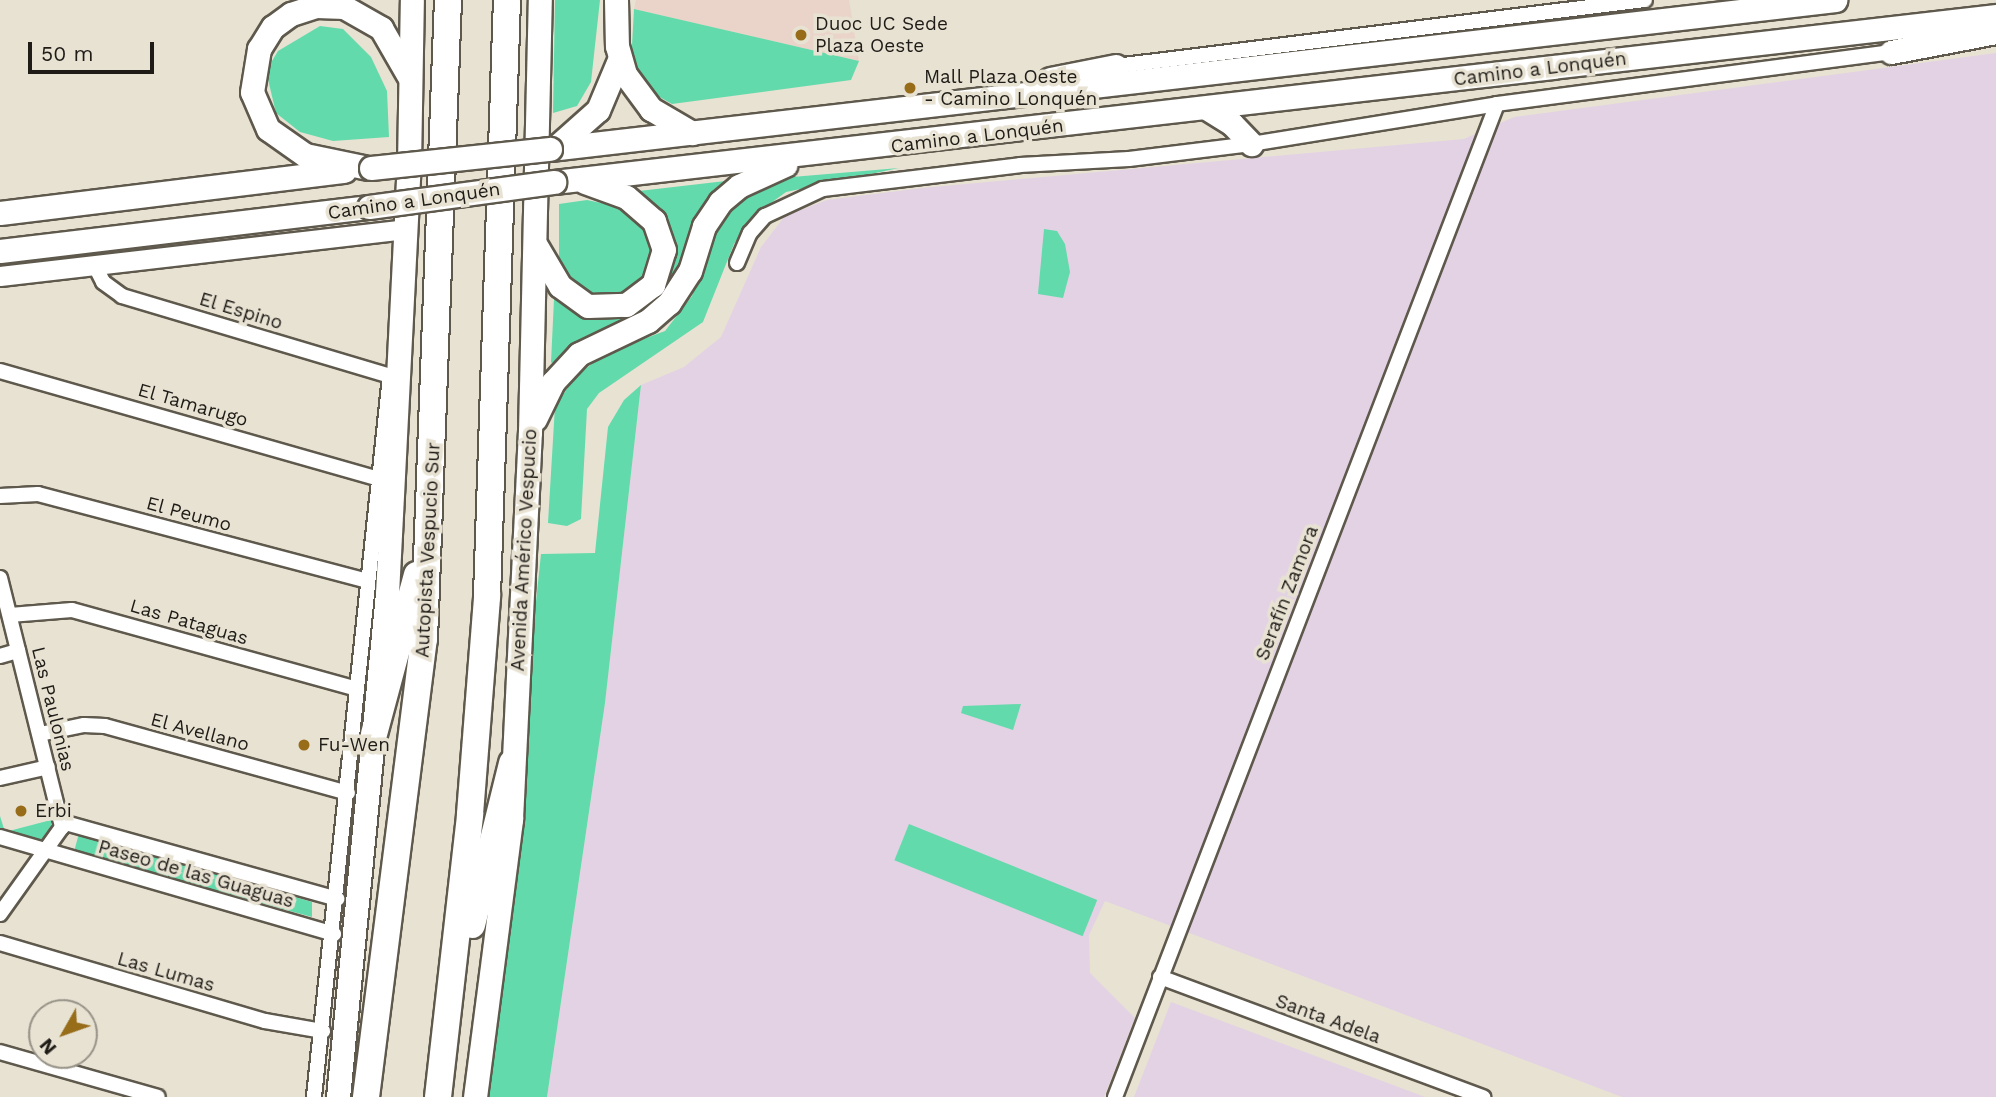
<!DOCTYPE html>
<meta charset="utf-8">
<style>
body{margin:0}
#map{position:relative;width:1996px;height:1097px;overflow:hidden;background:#e8e2d3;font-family:"Work Sans",sans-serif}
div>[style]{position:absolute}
.industrial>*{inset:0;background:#e3d2e4}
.education>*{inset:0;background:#ead3c8}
.green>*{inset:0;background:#63daab;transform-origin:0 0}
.roads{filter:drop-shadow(2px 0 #5e594c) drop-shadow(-2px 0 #5e594c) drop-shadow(0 2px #5e594c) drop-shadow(0 -2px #5e594c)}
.street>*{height:14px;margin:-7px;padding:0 7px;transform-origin:7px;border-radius:7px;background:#fff}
.secondary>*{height:19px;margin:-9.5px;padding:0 9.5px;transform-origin:9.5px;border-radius:9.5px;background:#fff}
.primary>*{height:23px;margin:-11.5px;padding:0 11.5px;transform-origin:11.5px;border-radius:11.5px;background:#fff}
.highway>*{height:26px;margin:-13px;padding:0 13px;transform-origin:13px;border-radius:13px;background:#fff}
.bridges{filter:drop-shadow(2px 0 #5e594c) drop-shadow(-2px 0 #5e594c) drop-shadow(0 2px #5e594c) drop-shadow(0 -2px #5e594c)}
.primary-bridge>*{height:23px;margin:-11.5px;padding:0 11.5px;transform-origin:11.5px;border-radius:11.5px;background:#fff}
.dots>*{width:19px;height:19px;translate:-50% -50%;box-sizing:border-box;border:4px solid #e8e2d3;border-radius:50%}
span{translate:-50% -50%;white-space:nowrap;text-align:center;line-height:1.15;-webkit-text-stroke:7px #e8e2d3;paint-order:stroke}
.poi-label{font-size:19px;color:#1f1c17}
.left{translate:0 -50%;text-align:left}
.street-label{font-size:19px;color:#1f1c17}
.north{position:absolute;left:28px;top:999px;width:70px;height:70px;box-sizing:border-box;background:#e8e2d3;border:2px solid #989388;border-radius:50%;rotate:230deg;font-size:19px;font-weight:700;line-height:28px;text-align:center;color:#1f1c17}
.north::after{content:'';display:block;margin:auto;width:24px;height:32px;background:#976d1a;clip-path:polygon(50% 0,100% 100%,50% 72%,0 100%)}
.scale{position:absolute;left:28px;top:42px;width:126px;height:32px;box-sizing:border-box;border:4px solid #1f1c17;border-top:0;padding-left:9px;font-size:21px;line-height:24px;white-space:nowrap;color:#1f1c17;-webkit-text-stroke:5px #e8e2d3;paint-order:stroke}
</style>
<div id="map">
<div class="industrial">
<i style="clip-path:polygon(1996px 53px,1996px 1097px,1622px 1097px,1105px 901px,1089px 935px,1090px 973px,1135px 1018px,1104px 1097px,547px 1097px,605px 703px,641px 385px,684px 367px,721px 337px,761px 247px,785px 216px,827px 200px,922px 188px,1464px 139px,1514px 117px)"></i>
<i style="clip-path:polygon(1171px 1002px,1425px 1097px,1134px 1097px)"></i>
</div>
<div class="education">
<i style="clip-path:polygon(636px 0,849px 0,859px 61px,634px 9px)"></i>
</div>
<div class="green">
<i style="clip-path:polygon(555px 0,600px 0,591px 82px,577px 106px,553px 113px)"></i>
<i style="clip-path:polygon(634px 9px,859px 61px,851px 80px,672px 104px,656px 95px,631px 64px)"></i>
<i style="clip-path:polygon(320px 26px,343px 29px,371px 57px,387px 91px,389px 137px,333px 141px,300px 132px,276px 113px,266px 71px,278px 51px)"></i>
<i style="clip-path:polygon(899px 168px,786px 192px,753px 216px,734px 244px,703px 322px,599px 393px,587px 409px,581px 519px,567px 526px,548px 523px,555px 406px,576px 376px,606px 353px,665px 331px,692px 296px,710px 242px,726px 215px,750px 195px,792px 177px)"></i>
<i style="clip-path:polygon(734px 180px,680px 275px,642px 317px,582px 340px,554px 365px,551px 362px,554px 299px,558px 297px,607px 317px,673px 253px,663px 214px,639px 191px)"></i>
<i style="clip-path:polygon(587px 200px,629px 209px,641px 220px,653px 250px,647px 277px,623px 296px,599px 297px,580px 289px,559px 265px,559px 204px)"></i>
<i style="clip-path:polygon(1044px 229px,1057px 231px,1065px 244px,1070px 272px,1063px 298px,1038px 294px)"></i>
<i style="clip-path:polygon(641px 385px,605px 703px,547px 1097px,484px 1097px,541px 554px,595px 553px,608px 427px,624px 400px)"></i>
<i style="clip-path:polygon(1021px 704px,1013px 730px,961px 713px,963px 706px)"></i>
<i style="clip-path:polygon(0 816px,5px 832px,51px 820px,51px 831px,45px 844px,0 833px,4px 831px,0 830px)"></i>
<i style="left:909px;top:824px;width:203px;height:39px;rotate:22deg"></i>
<i style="clip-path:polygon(79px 833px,312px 902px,312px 917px,74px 852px)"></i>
</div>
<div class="roads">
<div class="street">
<i style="left:1116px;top:66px;width:533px;rotate:-7.11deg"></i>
<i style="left:737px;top:263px;width:33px;rotate:-67deg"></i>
<i style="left:750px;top:233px;width:23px;rotate:-49deg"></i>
<i style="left:765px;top:216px;width:64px;rotate:-25deg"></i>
<i style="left:823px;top:189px;width:198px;rotate:-6.9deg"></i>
<i style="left:1020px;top:165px;width:109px;rotate:-3.2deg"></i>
<i style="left:1129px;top:159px;width:123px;rotate:-7deg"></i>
<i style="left:1251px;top:144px;width:249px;rotate:-9.2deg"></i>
<i style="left:1497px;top:104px;width:397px;rotate:-7.5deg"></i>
<i style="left:95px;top:266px;width:18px;rotate:63deg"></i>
<i style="left:103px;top:282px;width:24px;rotate:36deg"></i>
<i style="left:122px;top:296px;width:280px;rotate:16.6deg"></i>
<i style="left:390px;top:376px;width:725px;rotate:96.02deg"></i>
<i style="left:0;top:371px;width:391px;rotate:15.9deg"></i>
<i style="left:0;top:496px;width:38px;rotate:-3deg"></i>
<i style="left:38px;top:494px;width:341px;rotate:14.8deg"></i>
<i style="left:0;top:578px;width:257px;rotate:76deg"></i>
<i style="left:62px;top:827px;width:107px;rotate:125.5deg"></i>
<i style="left:10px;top:615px;width:62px;rotate:-4.6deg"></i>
<i style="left:72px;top:610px;width:296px;rotate:15.5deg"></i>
<i style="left:0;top:656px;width:19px;rotate:-16deg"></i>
<i style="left:40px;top:734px;width:45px;rotate:-11.6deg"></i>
<i style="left:84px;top:725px;width:21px;rotate:3deg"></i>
<i style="left:105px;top:726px;width:252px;rotate:15.4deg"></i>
<i style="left:0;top:778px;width:49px;rotate:-12.9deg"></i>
<i style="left:62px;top:822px;width:286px;rotate:15.6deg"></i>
<i style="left:0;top:837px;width:348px;rotate:16.2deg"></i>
<i style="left:0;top:943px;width:276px;rotate:16.4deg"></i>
<i style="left:265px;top:1021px;width:59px;rotate:9.8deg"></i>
<i style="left:1160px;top:977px;width:345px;rotate:20.4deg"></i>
<i style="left:0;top:1052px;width:164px;rotate:15.9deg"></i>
<i style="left:1115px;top:1097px;width:1064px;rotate:-68.96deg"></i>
</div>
<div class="secondary">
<i style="left:0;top:276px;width:408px;rotate:-6.6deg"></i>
</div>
<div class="primary">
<i style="left:616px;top:0;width:46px;rotate:88.8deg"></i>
<i style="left:617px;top:46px;width:29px;rotate:74deg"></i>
<i style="left:625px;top:74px;width:44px;rotate:53.4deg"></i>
<i style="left:651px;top:109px;width:48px;rotate:30.3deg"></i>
<i style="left:1891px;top:52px;width:107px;rotate:-10.8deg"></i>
<i style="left:1050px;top:79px;width:67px;rotate:-11.1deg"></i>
<i style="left:1208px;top:109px;width:28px;rotate:32deg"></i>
<i style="left:1232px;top:124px;width:28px;rotate:46deg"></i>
<i style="left:555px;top:148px;width:57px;rotate:-41.5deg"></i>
<i style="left:598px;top:110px;width:54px;rotate:-67.2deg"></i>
<i style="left:550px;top:149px;width:1294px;rotate:-6.61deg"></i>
<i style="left:368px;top:168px;width:64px;rotate:-168.3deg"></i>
<i style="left:305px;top:155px;width:45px;rotate:-144.9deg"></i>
<i style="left:268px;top:129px;width:40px;rotate:-113.4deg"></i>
<i style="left:252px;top:92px;width:44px;rotate:-80.8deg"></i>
<i style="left:259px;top:49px;width:26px;rotate:-58deg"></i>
<i style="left:273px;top:27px;width:22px;rotate:-36deg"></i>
<i style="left:291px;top:14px;width:26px;rotate:-18deg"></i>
<i style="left:316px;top:6px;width:28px;rotate:2deg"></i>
<i style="left:344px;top:7px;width:43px;rotate:29.6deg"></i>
<i style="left:381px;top:28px;width:54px;rotate:60.1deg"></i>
<i style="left:554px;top:182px;width:1452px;rotate:-6.57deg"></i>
<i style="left:0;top:213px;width:347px;rotate:-7deg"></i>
<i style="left:537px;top:247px;width:45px;rotate:59.5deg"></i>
<i style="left:560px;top:286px;width:34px;rotate:36deg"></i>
<i style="left:588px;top:306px;width:38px;rotate:-2deg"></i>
<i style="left:626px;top:305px;width:34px;rotate:-37deg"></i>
<i style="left:653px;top:285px;width:37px;rotate:-73deg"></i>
<i style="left:664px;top:250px;width:31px;rotate:-109deg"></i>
<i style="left:654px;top:221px;width:37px;rotate:-139deg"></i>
<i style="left:626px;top:197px;width:44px;rotate:-159.9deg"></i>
<i style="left:0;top:251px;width:372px;rotate:-6.8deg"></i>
<i style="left:535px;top:419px;width:41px;rotate:-64.1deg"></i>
<i style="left:553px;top:382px;width:38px;rotate:-47deg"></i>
<i style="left:579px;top:354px;width:76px;rotate:-25.6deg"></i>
<i style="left:648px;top:321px;width:28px;rotate:-41deg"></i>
<i style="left:669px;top:303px;width:38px;rotate:-57deg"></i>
<i style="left:690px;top:271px;width:47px;rotate:-72.7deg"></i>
<i style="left:704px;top:226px;width:29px;rotate:-56deg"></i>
<i style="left:720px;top:202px;width:25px;rotate:-40deg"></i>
<i style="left:739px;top:186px;width:51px;rotate:-24.5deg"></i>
<i style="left:338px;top:1097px;width:505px;rotate:-84.44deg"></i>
<i style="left:387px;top:594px;width:430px;rotate:-87.1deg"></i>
<i style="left:409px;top:165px;width:165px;rotate:-89deg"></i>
<i style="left:475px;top:1097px;width:280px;rotate:-82.6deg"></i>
<i style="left:511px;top:819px;width:387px;rotate:-87.2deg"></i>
<i style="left:530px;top:432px;width:432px;rotate:-88.7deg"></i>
</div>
<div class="highway">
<i style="left:374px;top:734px;width:165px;rotate:-74.9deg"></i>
<i style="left:472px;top:925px;width:167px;rotate:-76.1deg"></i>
<i style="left:366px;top:1097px;width:462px;rotate:-82.8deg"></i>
<i style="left:424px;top:639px;width:639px;rotate:-87.85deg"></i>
<i style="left:438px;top:1097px;width:285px;rotate:-83.5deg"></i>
<i style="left:470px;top:814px;width:219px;rotate:-85.5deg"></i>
<i style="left:487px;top:596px;width:596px;rotate:-88.08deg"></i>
</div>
</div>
<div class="bridges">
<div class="primary-bridge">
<i style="left:371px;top:168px;width:180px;rotate:-6.1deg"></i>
<i style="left:369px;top:207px;width:187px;rotate:-7.7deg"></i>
</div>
</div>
<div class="dots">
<i style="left:801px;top:35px;background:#976d1a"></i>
<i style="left:910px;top:88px;background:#976d1a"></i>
<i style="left:304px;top:745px;background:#976d1a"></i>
<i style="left:21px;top:811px;background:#976d1a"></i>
</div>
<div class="poi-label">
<span class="left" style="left:815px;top:35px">Duoc UC Sede<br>Plaza Oeste</span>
<span class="left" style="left:924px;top:88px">Mall Plaza Oeste<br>- Camino Lonquén</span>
<span class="left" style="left:318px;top:745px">Fu-Wen</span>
<span class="left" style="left:35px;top:811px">Erbi</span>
</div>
<div class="street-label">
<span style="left:1540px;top:69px;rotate:-7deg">Camino a Lonquén</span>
<span style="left:977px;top:136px;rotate:-7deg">Camino a Lonquén</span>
<span style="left:414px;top:201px;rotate:-8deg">Camino a Lonquén</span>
<span style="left:241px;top:311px;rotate:17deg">El Espino</span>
<span style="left:193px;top:405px;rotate:16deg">El Tamarugo</span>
<span style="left:189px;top:514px;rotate:15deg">El Peumo</span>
<span style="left:428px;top:550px;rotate:-87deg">Autopista Vespucio Sur</span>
<span style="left:524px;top:550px;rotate:-87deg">Avenida Américo Vespucio</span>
<span style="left:1287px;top:593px;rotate:-69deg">Serafín Zamora</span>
<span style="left:189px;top:622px;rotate:16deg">Las Pataguas</span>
<span style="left:53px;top:709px;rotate:76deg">Las Paulonias</span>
<span style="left:200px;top:732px;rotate:15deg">El Avellano</span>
<span style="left:196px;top:874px;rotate:16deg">Paseo de las Guaguas</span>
<span style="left:166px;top:972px;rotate:16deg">Las Lumas</span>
<span style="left:1328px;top:1019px;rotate:20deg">Santa Adela</span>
</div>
<div class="north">N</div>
<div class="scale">50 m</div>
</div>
